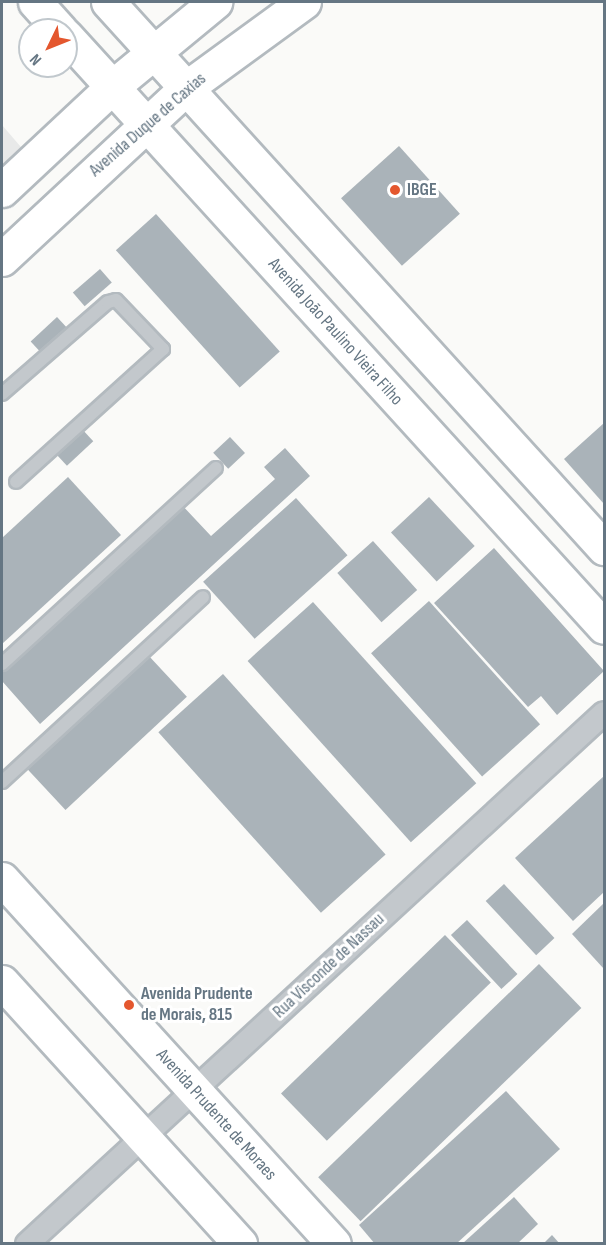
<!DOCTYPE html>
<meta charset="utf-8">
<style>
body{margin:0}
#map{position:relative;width:606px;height:1245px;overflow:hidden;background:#fafaf8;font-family:"Sofia Sans Condensed",sans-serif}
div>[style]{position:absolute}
.built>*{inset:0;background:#e8e9e9}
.building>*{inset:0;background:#aab3b9;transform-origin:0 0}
.roads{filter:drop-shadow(2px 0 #b3babf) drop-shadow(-2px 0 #b3babf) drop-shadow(0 2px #b3babf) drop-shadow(0 -2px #b3babf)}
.lane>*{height:12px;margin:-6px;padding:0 6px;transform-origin:6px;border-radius:6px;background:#c3c8cc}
.street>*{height:22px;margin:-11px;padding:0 11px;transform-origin:11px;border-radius:11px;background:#c3c8cc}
.secondary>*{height:33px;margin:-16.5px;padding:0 16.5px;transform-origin:16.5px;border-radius:16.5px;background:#fff}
.dots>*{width:16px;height:16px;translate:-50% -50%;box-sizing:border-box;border:3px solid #fff;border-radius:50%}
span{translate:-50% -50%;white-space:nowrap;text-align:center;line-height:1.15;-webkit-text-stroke:6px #fff;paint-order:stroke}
.street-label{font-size:18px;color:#657683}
.poi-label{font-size:18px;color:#657683;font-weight:700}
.left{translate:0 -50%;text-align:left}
.frame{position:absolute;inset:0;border:3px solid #657683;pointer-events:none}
.north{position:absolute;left:18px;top:18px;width:60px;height:60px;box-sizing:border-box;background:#fff;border:2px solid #c1c8cd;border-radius:50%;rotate:227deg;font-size:16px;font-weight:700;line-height:24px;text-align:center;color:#657683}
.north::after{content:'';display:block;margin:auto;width:21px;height:27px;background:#e4572e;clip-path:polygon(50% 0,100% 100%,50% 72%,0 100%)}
</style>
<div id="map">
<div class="built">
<i style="clip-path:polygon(2px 125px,33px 161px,2px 190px)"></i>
</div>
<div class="building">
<i style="left:399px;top:146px;width:91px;height:78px;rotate:48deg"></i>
<i style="left:156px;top:214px;width:185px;height:54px;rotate:48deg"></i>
<i style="left:100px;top:269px;width:18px;height:36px;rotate:49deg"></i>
<i style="left:57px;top:317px;width:18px;height:36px;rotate:47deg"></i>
<i style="clip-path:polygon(604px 423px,604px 504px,564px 459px)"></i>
<i style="left:81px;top:428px;width:18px;height:36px;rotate:47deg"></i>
<i style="left:230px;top:437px;width:22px;height:23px;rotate:47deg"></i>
<i style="clip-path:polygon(285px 448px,310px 476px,40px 724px,2px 681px,2px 668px,180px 503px,211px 536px,275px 479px,264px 467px)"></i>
<i style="clip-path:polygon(68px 477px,121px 535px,2px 644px,2px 538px)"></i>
<i style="left:429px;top:497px;width:67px;height:52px;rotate:47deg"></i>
<i style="left:296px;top:498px;width:77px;height:125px;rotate:48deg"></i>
<i style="left:373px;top:541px;width:66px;height:48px;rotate:48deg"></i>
<i style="clip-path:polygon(494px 548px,604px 671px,557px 715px,541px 696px,528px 707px,434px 603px)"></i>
<i style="left:429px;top:601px;width:166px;height:78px;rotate:48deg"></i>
<i style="left:313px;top:602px;width:244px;height:88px;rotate:48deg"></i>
<i style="left:148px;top:655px;width:57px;height:166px;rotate:47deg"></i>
<i style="left:223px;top:674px;width:243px;height:87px;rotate:48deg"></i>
<i style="clip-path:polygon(604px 776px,604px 892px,573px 921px,515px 858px)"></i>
<i style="left:504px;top:884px;width:74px;height:25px;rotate:47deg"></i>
<i style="clip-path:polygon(604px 903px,604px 969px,572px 934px)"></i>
<i style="left:467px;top:920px;width:74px;height:22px;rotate:47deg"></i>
<i style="left:445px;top:935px;width:66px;height:228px;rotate:46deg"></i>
<i style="left:539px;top:964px;width:61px;height:307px;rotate:46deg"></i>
<i style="clip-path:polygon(506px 1091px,560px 1149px,456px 1244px,375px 1244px,359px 1225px)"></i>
<i style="clip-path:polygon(514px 1197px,538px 1224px,517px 1244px,462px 1244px)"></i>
<i style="clip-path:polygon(552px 1235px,560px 1244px,543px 1244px)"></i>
</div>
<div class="roads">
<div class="lane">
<i style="left:2px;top:394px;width:140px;rotate:-41deg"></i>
<i style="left:108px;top:302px;width:8px;rotate:-14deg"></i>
<i style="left:116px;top:300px;width:68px;rotate:46.2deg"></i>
<i style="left:163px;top:349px;width:198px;rotate:137.9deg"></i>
<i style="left:2px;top:664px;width:290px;rotate:-42.5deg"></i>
<i style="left:2px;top:782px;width:273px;rotate:-42.6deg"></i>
</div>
<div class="street">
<i style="left:27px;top:1244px;width:784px;rotate:-42.62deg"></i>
</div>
<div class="secondary">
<i style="left:35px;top:2px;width:38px;rotate:48deg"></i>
<i style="left:108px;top:2px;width:738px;rotate:47.75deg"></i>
<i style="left:66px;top:36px;width:799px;rotate:47.69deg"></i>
<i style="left:2px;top:190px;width:151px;rotate:-43.1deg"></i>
<i style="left:112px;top:87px;width:134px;rotate:-39.5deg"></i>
<i style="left:2px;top:259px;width:251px;rotate:-42.9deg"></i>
<i style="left:186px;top:88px;width:146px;rotate:-36.1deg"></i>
<i style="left:2px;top:879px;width:493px;rotate:47.7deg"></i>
<i style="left:2px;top:982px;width:354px;rotate:47.7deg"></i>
</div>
</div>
<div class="dots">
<i style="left:395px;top:190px;background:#e4572e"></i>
<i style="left:129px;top:1005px;background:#e4572e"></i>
</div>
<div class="street-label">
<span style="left:148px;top:125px;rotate:-41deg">Avenida Duque de Caxias</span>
<span style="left:335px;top:332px;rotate:48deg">Avenida João Paulino Vieira Filho</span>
<span style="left:329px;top:966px;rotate:-43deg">Rua Visconde de Nassau</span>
<span style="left:216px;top:1115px;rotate:48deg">Avenida Prudente de Moraes</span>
</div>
<div class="poi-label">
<span class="left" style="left:407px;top:190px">IBGE</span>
<span class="left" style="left:141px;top:1005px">Avenida Prudente<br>de Morais, 815</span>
</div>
<div class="frame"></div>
<div class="north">N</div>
</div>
